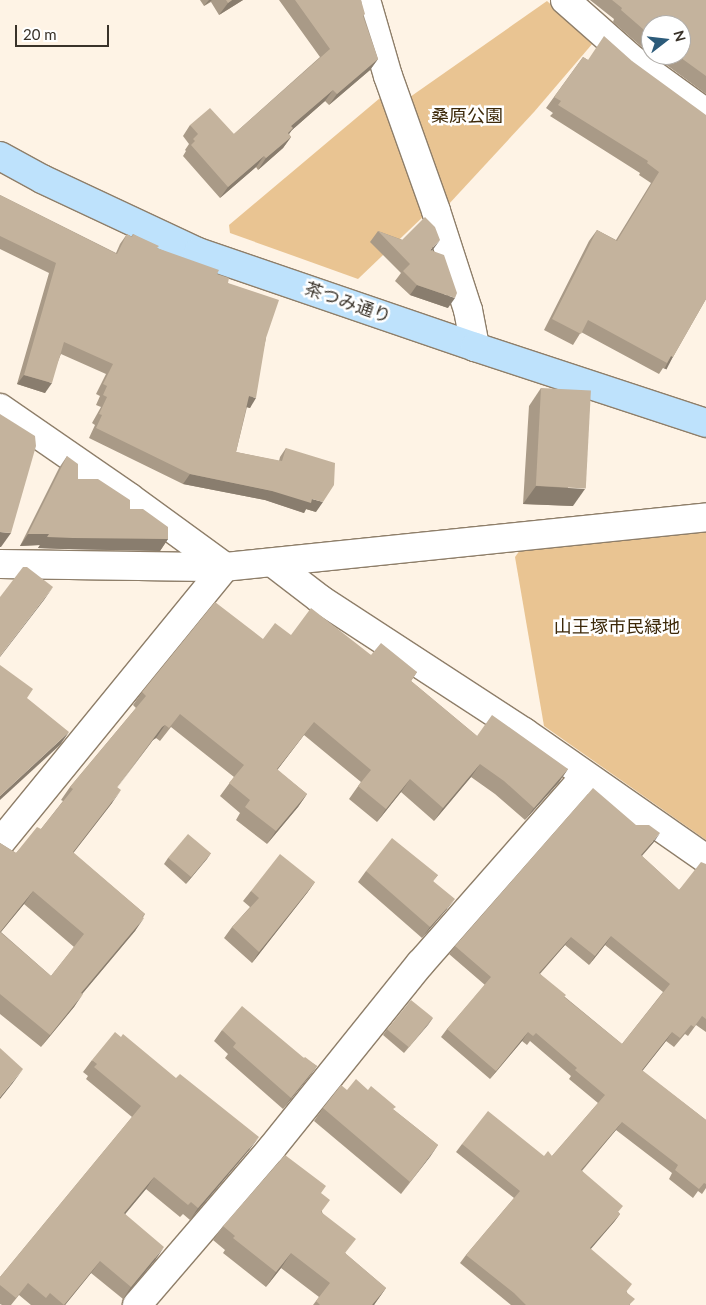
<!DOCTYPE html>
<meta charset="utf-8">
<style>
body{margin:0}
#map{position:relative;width:706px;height:1305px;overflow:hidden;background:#fef3e5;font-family:Lato,"Noto Sans JP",sans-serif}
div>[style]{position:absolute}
.green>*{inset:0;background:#e9c492}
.roads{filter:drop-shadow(1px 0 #8e7e69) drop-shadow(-1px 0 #8e7e69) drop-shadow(0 1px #8e7e69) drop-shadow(0 -1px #8e7e69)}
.minor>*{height:28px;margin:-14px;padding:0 14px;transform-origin:14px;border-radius:14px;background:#fff}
.primary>*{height:28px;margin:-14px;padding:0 14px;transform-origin:14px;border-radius:14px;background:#bee2fc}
.wall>*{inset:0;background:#a99a87}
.shaded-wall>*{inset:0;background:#897d6e;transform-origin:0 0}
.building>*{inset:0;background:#c4b39d;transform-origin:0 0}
span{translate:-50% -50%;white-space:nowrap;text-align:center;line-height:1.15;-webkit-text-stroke:5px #fff;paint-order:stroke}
.park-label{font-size:18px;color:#3d2909}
.street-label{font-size:18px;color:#393229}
.north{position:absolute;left:641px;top:15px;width:50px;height:50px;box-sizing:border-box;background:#fff;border:1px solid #b0ada9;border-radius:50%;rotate:74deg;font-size:14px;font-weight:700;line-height:20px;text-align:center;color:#393229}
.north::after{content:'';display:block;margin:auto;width:18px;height:22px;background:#2c5b7a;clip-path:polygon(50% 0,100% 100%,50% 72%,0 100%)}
.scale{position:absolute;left:15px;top:25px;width:94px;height:22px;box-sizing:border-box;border:2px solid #393229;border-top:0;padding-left:6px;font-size:15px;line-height:18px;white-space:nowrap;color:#393229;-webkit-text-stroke:4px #fff;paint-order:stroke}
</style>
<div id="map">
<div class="green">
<i style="clip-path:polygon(547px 1px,593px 43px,534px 112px,448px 205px,410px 97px)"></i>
<i style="clip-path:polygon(380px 98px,388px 100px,428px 212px,358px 279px,230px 233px,229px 225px)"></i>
<i style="clip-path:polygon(706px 528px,706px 840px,544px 726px,515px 557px,523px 546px)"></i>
</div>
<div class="roads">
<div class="minor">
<i style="left:366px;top:0;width:79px;rotate:73.9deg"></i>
<i style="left:388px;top:76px;width:143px;rotate:70.4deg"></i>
<i style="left:436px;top:211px;width:104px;rotate:72.1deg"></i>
<i style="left:468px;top:310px;width:38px;rotate:79deg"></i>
<i style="left:565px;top:0;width:91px;rotate:41.4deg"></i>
<i style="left:633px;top:60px;width:90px;rotate:36deg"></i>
<i style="left:0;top:408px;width:157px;rotate:34.6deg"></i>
<i style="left:129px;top:497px;width:119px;rotate:36.1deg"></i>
<i style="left:225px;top:567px;width:356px;rotate:129.2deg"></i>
<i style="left:273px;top:563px;width:59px;rotate:37.5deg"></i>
<i style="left:320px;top:599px;width:244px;rotate:33.1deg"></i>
<i style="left:524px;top:732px;width:222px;rotate:34.9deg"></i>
<i style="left:0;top:564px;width:225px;rotate:0.8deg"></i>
<i style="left:225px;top:567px;width:484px;rotate:-5.9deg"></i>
<i style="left:137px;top:1305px;width:206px;rotate:-49.3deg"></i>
<i style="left:271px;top:1149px;width:238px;rotate:-51.2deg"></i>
<i style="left:420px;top:964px;width:250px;rotate:-48.7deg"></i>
</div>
<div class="primary">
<i style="left:0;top:156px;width:48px;rotate:28.7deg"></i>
<i style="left:42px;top:179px;width:172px;rotate:25.1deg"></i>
<i style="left:198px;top:252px;width:293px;rotate:18.9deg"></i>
<i style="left:475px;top:347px;width:243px;rotate:18.2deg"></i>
</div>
</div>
<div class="wall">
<i style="clip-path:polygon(200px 0,243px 0,219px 15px,211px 2px,204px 6px)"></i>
<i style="clip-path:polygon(279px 0,361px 0,364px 16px,378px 59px,370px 70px,329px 105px,325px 101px,292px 130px,289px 134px,291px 137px,283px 148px,258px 170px,256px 167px,220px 198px,183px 156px,186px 151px,185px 150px,189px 144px,183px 136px,190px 125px,234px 134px,320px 57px)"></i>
<i style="clip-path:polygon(590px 0,706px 0,706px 94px,653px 55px,681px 55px,651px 25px,651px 54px,643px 48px,613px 22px,614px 19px)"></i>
<i style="clip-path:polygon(583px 57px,588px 60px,632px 61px,706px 299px,673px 357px,665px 369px,663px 368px,659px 374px,581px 332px,573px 345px,544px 330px,589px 241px,597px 230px,616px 240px,651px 183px,639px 175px,640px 173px,550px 116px,553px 113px,546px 108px)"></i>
<i style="clip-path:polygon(0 195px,116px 253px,120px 244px,127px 234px,131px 237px,133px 234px,157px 248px,217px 274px,228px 283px,266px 338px,250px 408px,247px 407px,236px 452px,279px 461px,280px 457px,286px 448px,316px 512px,306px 509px,304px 513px,265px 500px,183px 484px,89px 438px,95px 425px,92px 423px,101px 407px,96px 405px,100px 396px,96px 394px,106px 374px,61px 354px,45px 393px,17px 384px,49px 273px,0 249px)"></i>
<i style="clip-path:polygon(378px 231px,433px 251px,448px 308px,410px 295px,395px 281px,401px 273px,370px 242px)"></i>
<i style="clip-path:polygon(541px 388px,573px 506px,523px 504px,529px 406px)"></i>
<i style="clip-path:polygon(67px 456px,78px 479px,130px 509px,168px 539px,160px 551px,64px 549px,38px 548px,40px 545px,20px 546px,59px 468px)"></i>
<i style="clip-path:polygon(evenodd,291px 635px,371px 655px,417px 672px,411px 681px,477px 736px,568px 769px,559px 782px,525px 820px,495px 794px,471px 777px,434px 821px,401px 792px,377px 822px,349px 799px,361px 782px,304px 735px,277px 770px,307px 794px,298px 807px,267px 844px,236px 820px,240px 813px,220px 796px,234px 777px,171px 727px,160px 741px,156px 738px,153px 740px,117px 787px,112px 803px,73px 853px,145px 914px,135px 931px,82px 994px,74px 1007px,41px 1047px,0 1014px,0 843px,16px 853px,41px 829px,63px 801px,61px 800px,70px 787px,136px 708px,133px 705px,142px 692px,263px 639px,291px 635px,24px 904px,74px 947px,51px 976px,1px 932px,24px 904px)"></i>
<i style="clip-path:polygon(evenodd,654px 842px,642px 856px,679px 890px,706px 864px,706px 1032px,696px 1025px,688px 1036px,685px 1034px,674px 1047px,666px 1041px,642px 1071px,706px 1120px,706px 1188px,702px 1194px,698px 1191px,693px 1198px,669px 1179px,672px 1173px,616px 1130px,582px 1171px,620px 1214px,614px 1222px,590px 1249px,627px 1292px,630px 1305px,511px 1305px,460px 1263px,466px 1255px,514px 1198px,456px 1152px,462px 1144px,544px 1156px,552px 1156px,598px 1103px,569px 1079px,571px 1076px,530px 1041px,527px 1045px,522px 1041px,490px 1079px,441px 1037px,447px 1029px,485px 985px,449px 954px,455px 946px,654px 842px,565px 945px,589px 965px,605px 945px,663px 992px,622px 1044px,565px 997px,540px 974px,565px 945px)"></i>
<i style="clip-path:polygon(211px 853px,186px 884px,164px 864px,168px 858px)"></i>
<i style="clip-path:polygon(366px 871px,438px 875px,433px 881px,447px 909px,422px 938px,358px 882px)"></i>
<i style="clip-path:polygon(315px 882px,307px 893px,252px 963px,224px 938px,232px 927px,250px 907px,243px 901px,251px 891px)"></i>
<i style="clip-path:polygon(433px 1018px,404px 1053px,383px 1035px,387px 1029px)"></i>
<i style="clip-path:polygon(222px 1030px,304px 1058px,317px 1066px,309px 1077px,283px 1109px,225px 1058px,228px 1054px,214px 1041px)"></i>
<i style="clip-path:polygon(92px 1060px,250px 1149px,190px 1220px,183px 1214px,180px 1217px,146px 1189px,125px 1214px,156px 1259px,123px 1299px,91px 1273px,65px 1305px,31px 1305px,19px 1295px,11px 1305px,2px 1305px,0 1304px,0 1277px,132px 1117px,86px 1079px,88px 1076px,83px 1072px)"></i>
<i style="clip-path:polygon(347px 1090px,394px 1110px,438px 1145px,401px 1194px,314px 1121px,323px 1108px)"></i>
<i style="clip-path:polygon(321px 1193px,322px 1212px,346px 1254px,386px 1288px,374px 1305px,313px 1305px,319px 1297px,281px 1268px,266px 1287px,223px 1253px,225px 1250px,213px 1240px,223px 1226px)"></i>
</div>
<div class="shaded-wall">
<i style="clip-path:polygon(209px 0,212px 0,204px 6px)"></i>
<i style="clip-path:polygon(232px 0,243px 0,219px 15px,228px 3px)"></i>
<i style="clip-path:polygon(378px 59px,370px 70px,329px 105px,337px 94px)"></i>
<i style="clip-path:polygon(333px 90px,325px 101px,292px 130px,285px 139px,291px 126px)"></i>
<i style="clip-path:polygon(291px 137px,283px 148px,258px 170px,266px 158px)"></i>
<i style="clip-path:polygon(264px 156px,256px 167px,220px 198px,228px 187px)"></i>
<i style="clip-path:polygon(440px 240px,432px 251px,430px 250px)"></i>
<i style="clip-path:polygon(417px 285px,455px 298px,448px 308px,410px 295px)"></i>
<i style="left:671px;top:356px;width:2px;height:14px;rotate:27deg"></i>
<i style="clip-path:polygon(24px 375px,52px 383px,45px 393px,17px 384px)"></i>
<i style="clip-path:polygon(249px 396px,256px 398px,250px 408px,242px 406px)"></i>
<i style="clip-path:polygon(190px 474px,312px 499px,323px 502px,316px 512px,306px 509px,304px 513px,265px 500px,183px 484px)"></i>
<i style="clip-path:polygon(536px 486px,585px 489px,573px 506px,523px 504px)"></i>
<i style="clip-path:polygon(0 532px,11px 533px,1px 547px,0 547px)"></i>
<i style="clip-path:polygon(28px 534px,49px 534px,168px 539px,160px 551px,64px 549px,38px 548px,40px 545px,20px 546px)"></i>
<i style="clip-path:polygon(53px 587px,44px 600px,0 657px,0 656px)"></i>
<i style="clip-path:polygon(314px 722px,304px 735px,268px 782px,277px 769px)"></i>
<i style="clip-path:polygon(165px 725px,156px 738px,153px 740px,108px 800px,162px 727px)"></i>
<i style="clip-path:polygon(69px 732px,60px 745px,0 800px,0 796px)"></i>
<i style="clip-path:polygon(480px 764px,471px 777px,434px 821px,443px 808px)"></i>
<i style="clip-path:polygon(568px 769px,559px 782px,525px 820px,534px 808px)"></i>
<i style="clip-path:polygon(410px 779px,401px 792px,377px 822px,386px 809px)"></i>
<i style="clip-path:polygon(121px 790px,112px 803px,64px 865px,73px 852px)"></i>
<i style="clip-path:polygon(307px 794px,298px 807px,267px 844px,276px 831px)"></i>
<i style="clip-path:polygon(660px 833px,654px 842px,635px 863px,641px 855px)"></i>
<i style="clip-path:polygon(211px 853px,207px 859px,186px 884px,191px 877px)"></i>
<i style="clip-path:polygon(315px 882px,307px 893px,252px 963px,259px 952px)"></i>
<i style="clip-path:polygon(33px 891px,24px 904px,0 933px,0 932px)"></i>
<i style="clip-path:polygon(455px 899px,447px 909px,422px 938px,430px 927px)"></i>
<i style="clip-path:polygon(144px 918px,135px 931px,72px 1006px,81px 993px)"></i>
<i style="clip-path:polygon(611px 936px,605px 945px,589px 965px,595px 956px)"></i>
<i style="clip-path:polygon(571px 937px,565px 945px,533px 981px,539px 973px)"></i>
<i style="clip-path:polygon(83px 994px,74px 1007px,41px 1047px,50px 1035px)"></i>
<i style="clip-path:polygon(433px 1018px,428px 1025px,404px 1053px,409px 1047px)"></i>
<i style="clip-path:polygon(528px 1032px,522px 1041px,490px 1079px,496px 1071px)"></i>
<i style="clip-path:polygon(672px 1032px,666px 1041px,636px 1079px,642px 1070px)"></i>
<i style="clip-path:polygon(317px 1066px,309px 1077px,283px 1109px,291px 1098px)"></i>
<i style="clip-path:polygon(23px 1069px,12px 1084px,0 1099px,0 1097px)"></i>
<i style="clip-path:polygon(622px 1122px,616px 1130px,575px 1178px,581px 1170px)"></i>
<i style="clip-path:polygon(259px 1137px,250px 1149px,190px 1220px,198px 1208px)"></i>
<i style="clip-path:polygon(438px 1145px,430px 1157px,401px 1194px,410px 1182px)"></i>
<i style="clip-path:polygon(154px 1177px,146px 1189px,116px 1225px,124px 1213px)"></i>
<i style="clip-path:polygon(620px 1214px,614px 1222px,584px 1257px,590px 1248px)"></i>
<i style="clip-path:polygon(164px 1247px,156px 1259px,123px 1299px,131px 1287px)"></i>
<i style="clip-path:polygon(291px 1253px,281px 1268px,266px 1287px,276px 1272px)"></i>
<i style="clip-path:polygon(100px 1261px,91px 1273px,65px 1305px,64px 1305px)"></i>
<i style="clip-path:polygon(386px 1288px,376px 1302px,374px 1305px,372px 1305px)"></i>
</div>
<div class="building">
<i style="clip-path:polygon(226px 0,232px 0,228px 3px)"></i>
<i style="clip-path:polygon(295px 0,361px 0,365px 14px,363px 16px,378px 59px,337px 94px,333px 90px,291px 126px,293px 128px,288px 133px,291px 137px,266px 158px,264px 156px,228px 187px,191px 145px,195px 141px,193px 139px,198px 134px,190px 125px,210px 108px,234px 134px,330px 49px)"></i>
<i style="clip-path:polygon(612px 0,706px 0,706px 76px,677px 55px,681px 55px,681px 25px,651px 25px,651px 36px,621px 10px,622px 8px)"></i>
<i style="clip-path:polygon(604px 36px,632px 61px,706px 115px,706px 299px,673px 357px,671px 356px,667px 363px,588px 320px,581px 334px,552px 319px,597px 230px,617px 241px,659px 172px,647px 163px,648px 161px,558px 105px,561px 101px,554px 97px,583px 57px,588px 60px)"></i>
<i style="clip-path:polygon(0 195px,117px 254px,127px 234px,132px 237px,133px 234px,159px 246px,157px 248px,219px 270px,217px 274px,229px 278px,228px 283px,279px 300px,266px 338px,256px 398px,249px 396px,236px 452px,282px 461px,286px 448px,335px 463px,334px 485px,323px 502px,312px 499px,311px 503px,272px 491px,190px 474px,96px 428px,102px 415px,99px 414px,107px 397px,103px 395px,107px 386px,103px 384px,113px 364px,64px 342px,52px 383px,24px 375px,56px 263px,0 236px)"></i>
<i style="clip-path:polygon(425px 217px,435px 227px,440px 240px,430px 250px,444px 255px,457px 293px,455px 298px,417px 285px,403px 271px,410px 264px,378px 231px,402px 240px)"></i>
<i style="left:541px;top:388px;width:50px;height:98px;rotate:3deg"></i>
<i style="clip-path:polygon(0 414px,35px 436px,36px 446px,11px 533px,0 532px)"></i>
<i style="clip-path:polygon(67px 456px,78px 464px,78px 479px,98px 479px,130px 500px,130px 509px,143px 509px,168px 527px,168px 539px,73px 538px,47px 537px,49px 534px,28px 534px)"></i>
<i style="clip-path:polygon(23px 567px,27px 567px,53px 587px,0 656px,0 597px)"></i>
<i style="clip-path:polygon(evenodd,215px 602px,263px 639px,275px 623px,291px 635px,311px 608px,371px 655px,381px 643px,417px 672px,411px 681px,477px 736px,492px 715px,568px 769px,534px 808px,504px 781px,480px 764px,443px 808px,410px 779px,386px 809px,358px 786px,371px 770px,314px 722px,277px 769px,307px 794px,276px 831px,245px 807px,250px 800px,229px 783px,244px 765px,180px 714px,169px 728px,165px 725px,162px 727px,117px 787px,121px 790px,73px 852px,145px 914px,142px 917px,144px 918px,81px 993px,83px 994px,50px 1035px,0 994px,0 843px,16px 853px,37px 827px,41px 829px,73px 789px,70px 787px,146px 696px,142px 692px,215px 602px,33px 891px,84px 934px,51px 976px,0 932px,33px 891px)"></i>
<i style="clip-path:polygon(0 665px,33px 689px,27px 698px,69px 732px,0 796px)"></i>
<i style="clip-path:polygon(evenodd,593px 788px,636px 825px,649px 825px,660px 833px,641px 855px,679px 890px,701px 862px,706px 864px,706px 1019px,702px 1016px,694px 1027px,691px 1025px,680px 1038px,672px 1032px,642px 1070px,706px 1120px,706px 1184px,704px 1183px,699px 1189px,675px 1170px,678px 1165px,622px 1122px,581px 1170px,623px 1206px,618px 1212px,620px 1214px,590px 1248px,632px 1284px,626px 1292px,635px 1299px,629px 1305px,526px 1305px,514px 1293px,466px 1255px,520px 1191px,462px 1144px,488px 1111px,544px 1156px,548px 1151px,552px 1156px,605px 1095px,575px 1070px,577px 1068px,536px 1033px,533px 1036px,528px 1032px,496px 1071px,447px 1029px,491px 977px,455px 946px,593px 788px,611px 936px,670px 984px,622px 1044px,564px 997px,566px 995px,539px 973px,571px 937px,595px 956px,611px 936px)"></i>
<i style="left:188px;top:834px;width:30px;height:31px;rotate:40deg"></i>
<i style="clip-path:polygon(392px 838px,438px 875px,433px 881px,455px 899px,430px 927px,366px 871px)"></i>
<i style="clip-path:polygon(280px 854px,315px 882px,259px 952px,232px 927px,259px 898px,251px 891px)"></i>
<i style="left:411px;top:1000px;width:28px;height:38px;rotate:39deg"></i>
<i style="clip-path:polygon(242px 1006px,304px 1058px,305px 1057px,317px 1066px,291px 1098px,233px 1047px,236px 1043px,222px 1030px)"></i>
<i style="clip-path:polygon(115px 1032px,121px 1037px,123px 1034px,176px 1078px,180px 1074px,259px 1137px,198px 1208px,191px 1202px,188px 1205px,154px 1177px,124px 1213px,164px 1247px,131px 1287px,100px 1261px,64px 1305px,50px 1293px,46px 1298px,28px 1283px,16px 1298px,0 1285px,0 1277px,141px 1106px,94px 1067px,97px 1064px,92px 1060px)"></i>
<i style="clip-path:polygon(0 1048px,23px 1069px,0 1097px)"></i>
<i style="clip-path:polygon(356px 1079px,368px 1090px,371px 1086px,396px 1107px,393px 1109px,438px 1145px,410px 1182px,323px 1108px,341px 1085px,347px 1090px)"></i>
<i style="clip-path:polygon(285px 1155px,326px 1186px,321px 1193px,330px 1200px,321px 1212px,356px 1239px,345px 1253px,386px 1288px,372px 1305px,320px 1305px,316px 1301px,330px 1283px,291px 1253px,276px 1272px,233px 1238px,235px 1236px,223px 1226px)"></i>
</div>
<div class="park-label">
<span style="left:467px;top:115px">桑原公園</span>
<span style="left:617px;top:626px">山王塚市民緑地</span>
</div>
<div class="street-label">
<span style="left:348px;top:302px;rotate:19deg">茶つみ通り</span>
</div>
<div class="north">N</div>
<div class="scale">20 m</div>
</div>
